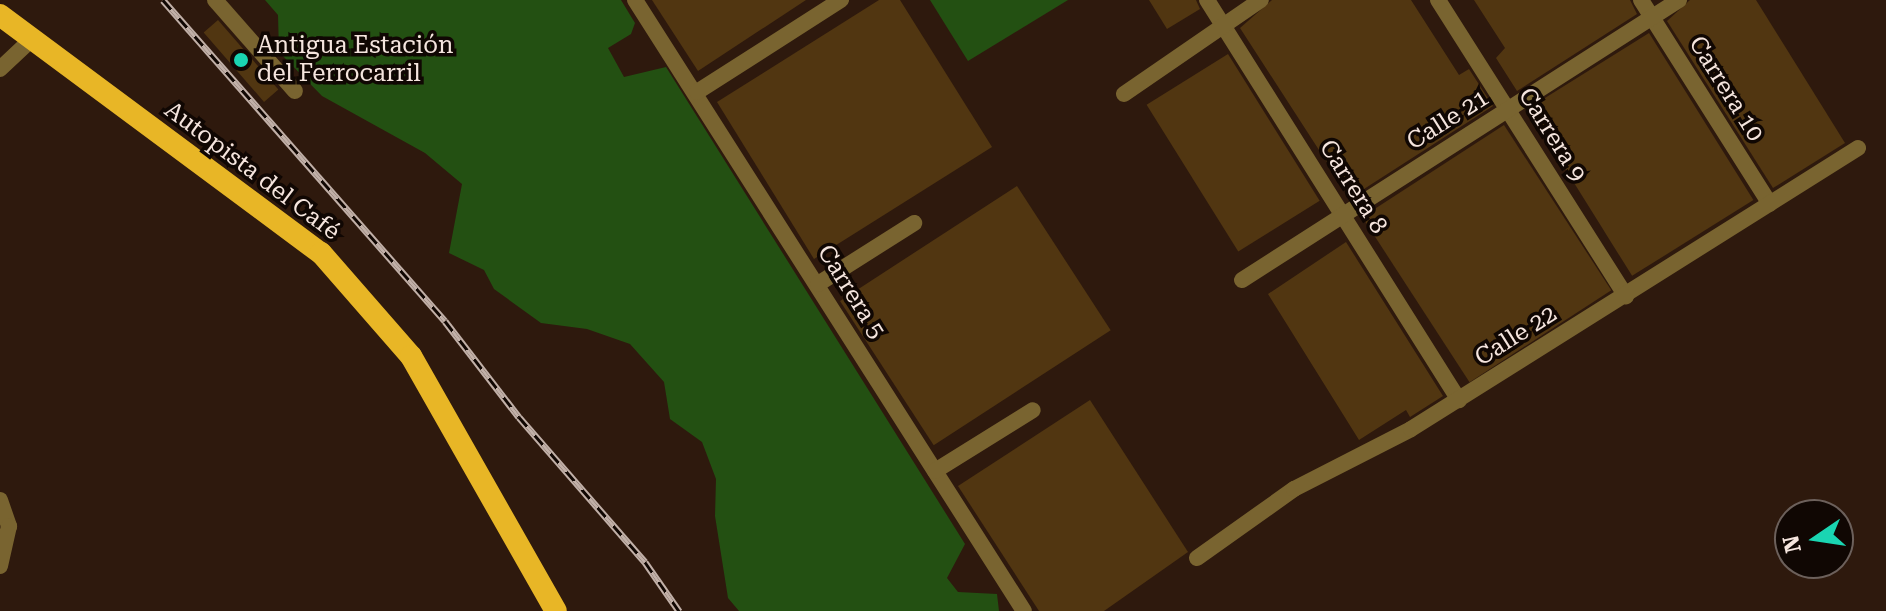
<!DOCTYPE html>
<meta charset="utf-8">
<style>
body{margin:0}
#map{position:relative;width:1886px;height:611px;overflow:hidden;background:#2e190d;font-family:"Roboto Serif",serif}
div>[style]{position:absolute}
.green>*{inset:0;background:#235012}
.building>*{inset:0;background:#513611;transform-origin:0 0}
.minor>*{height:16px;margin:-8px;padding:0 8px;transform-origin:8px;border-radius:8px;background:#796430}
.trunk>*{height:22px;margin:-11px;padding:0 11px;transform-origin:11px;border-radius:11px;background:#e8b626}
.rail>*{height:7px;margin-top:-3.5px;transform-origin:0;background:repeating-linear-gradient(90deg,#100703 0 12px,#c1b0a8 0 24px);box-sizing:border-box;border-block:2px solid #c1b0a8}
.dots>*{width:22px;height:22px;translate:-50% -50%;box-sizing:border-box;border:4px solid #100703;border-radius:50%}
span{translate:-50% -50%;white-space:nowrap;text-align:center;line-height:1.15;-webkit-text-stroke:7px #100703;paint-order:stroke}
.poi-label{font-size:24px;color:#f5e5de}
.left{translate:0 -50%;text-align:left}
.street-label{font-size:24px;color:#f5e5de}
.north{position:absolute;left:1774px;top:499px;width:80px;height:80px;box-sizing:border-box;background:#100703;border:2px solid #6c605b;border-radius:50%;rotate:257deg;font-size:22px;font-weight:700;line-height:32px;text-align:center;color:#f5e5de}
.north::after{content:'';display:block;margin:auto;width:28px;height:36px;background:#1ad5b2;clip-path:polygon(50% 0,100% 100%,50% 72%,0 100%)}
</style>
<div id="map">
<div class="green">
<i style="clip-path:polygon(265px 0,621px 0,635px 23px,631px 34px,608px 48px,624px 77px,666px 67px,965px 544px,947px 578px,958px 592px,997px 594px,999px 611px,739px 611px,728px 598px,715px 516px,716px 479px,702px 442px,670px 419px,664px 382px,630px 344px,587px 329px,541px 323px,494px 289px,484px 270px,449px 253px,462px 184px,425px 153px,322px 96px,279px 52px,278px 15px)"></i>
<i style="clip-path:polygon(930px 0,1068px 0,968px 61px)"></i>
</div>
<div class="building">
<i style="clip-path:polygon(652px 0,806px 0,698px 71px)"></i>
<i style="clip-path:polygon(879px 0,900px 0,992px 147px,814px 259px,717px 102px)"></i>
<i style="clip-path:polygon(1149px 0,1196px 0,1200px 9px,1167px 29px)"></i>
<i style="clip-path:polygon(1272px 0,1411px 0,1459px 75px,1469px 69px,1493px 106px,1350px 198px,1240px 28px)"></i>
<i style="clip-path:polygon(1474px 0,1630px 0,1637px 14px,1517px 91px,1496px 58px,1505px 48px)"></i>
<i style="clip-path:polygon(1690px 0,1756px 0,1845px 143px,1773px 188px,1667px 21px)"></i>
<i style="left:218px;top:20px;width:92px;height:19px;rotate:49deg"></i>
<i style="left:1649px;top:33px;width:197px;height:143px;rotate:58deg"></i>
<i style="left:1228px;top:54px;width:173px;height:96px;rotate:58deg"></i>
<i style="left:1504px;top:125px;width:197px;height:169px;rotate:57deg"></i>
<i style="left:1017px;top:186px;width:172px;height:211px;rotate:57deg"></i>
<i style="clip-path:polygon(1346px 242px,1443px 396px,1410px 417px,1406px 410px,1359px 440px,1268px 294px)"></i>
<i style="clip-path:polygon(1090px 400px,1188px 552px,1104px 611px,1039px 611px,958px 486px)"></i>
</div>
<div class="minor">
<i style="left:215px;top:0;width:121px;rotate:48.7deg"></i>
<i style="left:635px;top:0;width:724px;rotate:57.52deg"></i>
<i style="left:1207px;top:0;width:473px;rotate:57.8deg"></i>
<i style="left:1438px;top:0;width:351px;rotate:57.6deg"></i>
<i style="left:1641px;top:0;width:241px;rotate:57.7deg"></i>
<i style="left:0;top:69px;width:45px;rotate:-43.2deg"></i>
<i style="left:697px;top:92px;width:171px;rotate:-32.6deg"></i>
<i style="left:1124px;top:94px;width:166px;rotate:-34.5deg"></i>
<i style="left:1242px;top:280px;width:519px;rotate:-32.65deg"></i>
<i style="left:818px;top:284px;width:114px;rotate:-32.4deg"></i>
<i style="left:935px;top:471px;width:115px;rotate:-31.9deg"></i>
<i style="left:0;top:500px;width:28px;rotate:71deg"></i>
<i style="left:9px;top:526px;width:41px;rotate:102.7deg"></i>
<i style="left:1197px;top:558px;width:119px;rotate:-35.4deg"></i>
<i style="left:1294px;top:489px;width:131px;rotate:-27.1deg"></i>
<i style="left:1411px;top:429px;width:528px;rotate:-32.15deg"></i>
</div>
<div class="trunk">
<i style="left:0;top:15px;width:400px;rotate:36.6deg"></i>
<i style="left:321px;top:253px;width:137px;rotate:48.9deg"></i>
<i style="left:411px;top:356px;width:293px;rotate:60.4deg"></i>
</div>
<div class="rail">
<i style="left:163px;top:0;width:427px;rotate:48.7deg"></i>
<i style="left:445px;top:321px;width:121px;rotate:52.4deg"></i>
<i style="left:519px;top:417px;width:192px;rotate:49deg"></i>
<i style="left:645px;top:562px;width:60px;rotate:55.2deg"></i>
</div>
<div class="dots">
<i style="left:241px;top:60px;background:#1ad5b2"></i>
</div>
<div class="poi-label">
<span class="left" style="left:257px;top:60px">Antigua Estación<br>del Ferrocarril</span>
</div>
<div class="street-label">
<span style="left:1726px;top:89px;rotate:58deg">Carrera 10</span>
<span style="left:1448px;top:120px;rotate:-32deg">Calle 21</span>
<span style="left:1552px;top:135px;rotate:58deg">Carrera 9</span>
<span style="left:252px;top:171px;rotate:37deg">Autopista del Café</span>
<span style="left:1353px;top:187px;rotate:58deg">Carrera 8</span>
<span style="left:851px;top:292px;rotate:58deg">Carrera 5</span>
<span style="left:1516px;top:336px;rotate:-32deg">Calle 22</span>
</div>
<div class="north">N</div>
</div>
